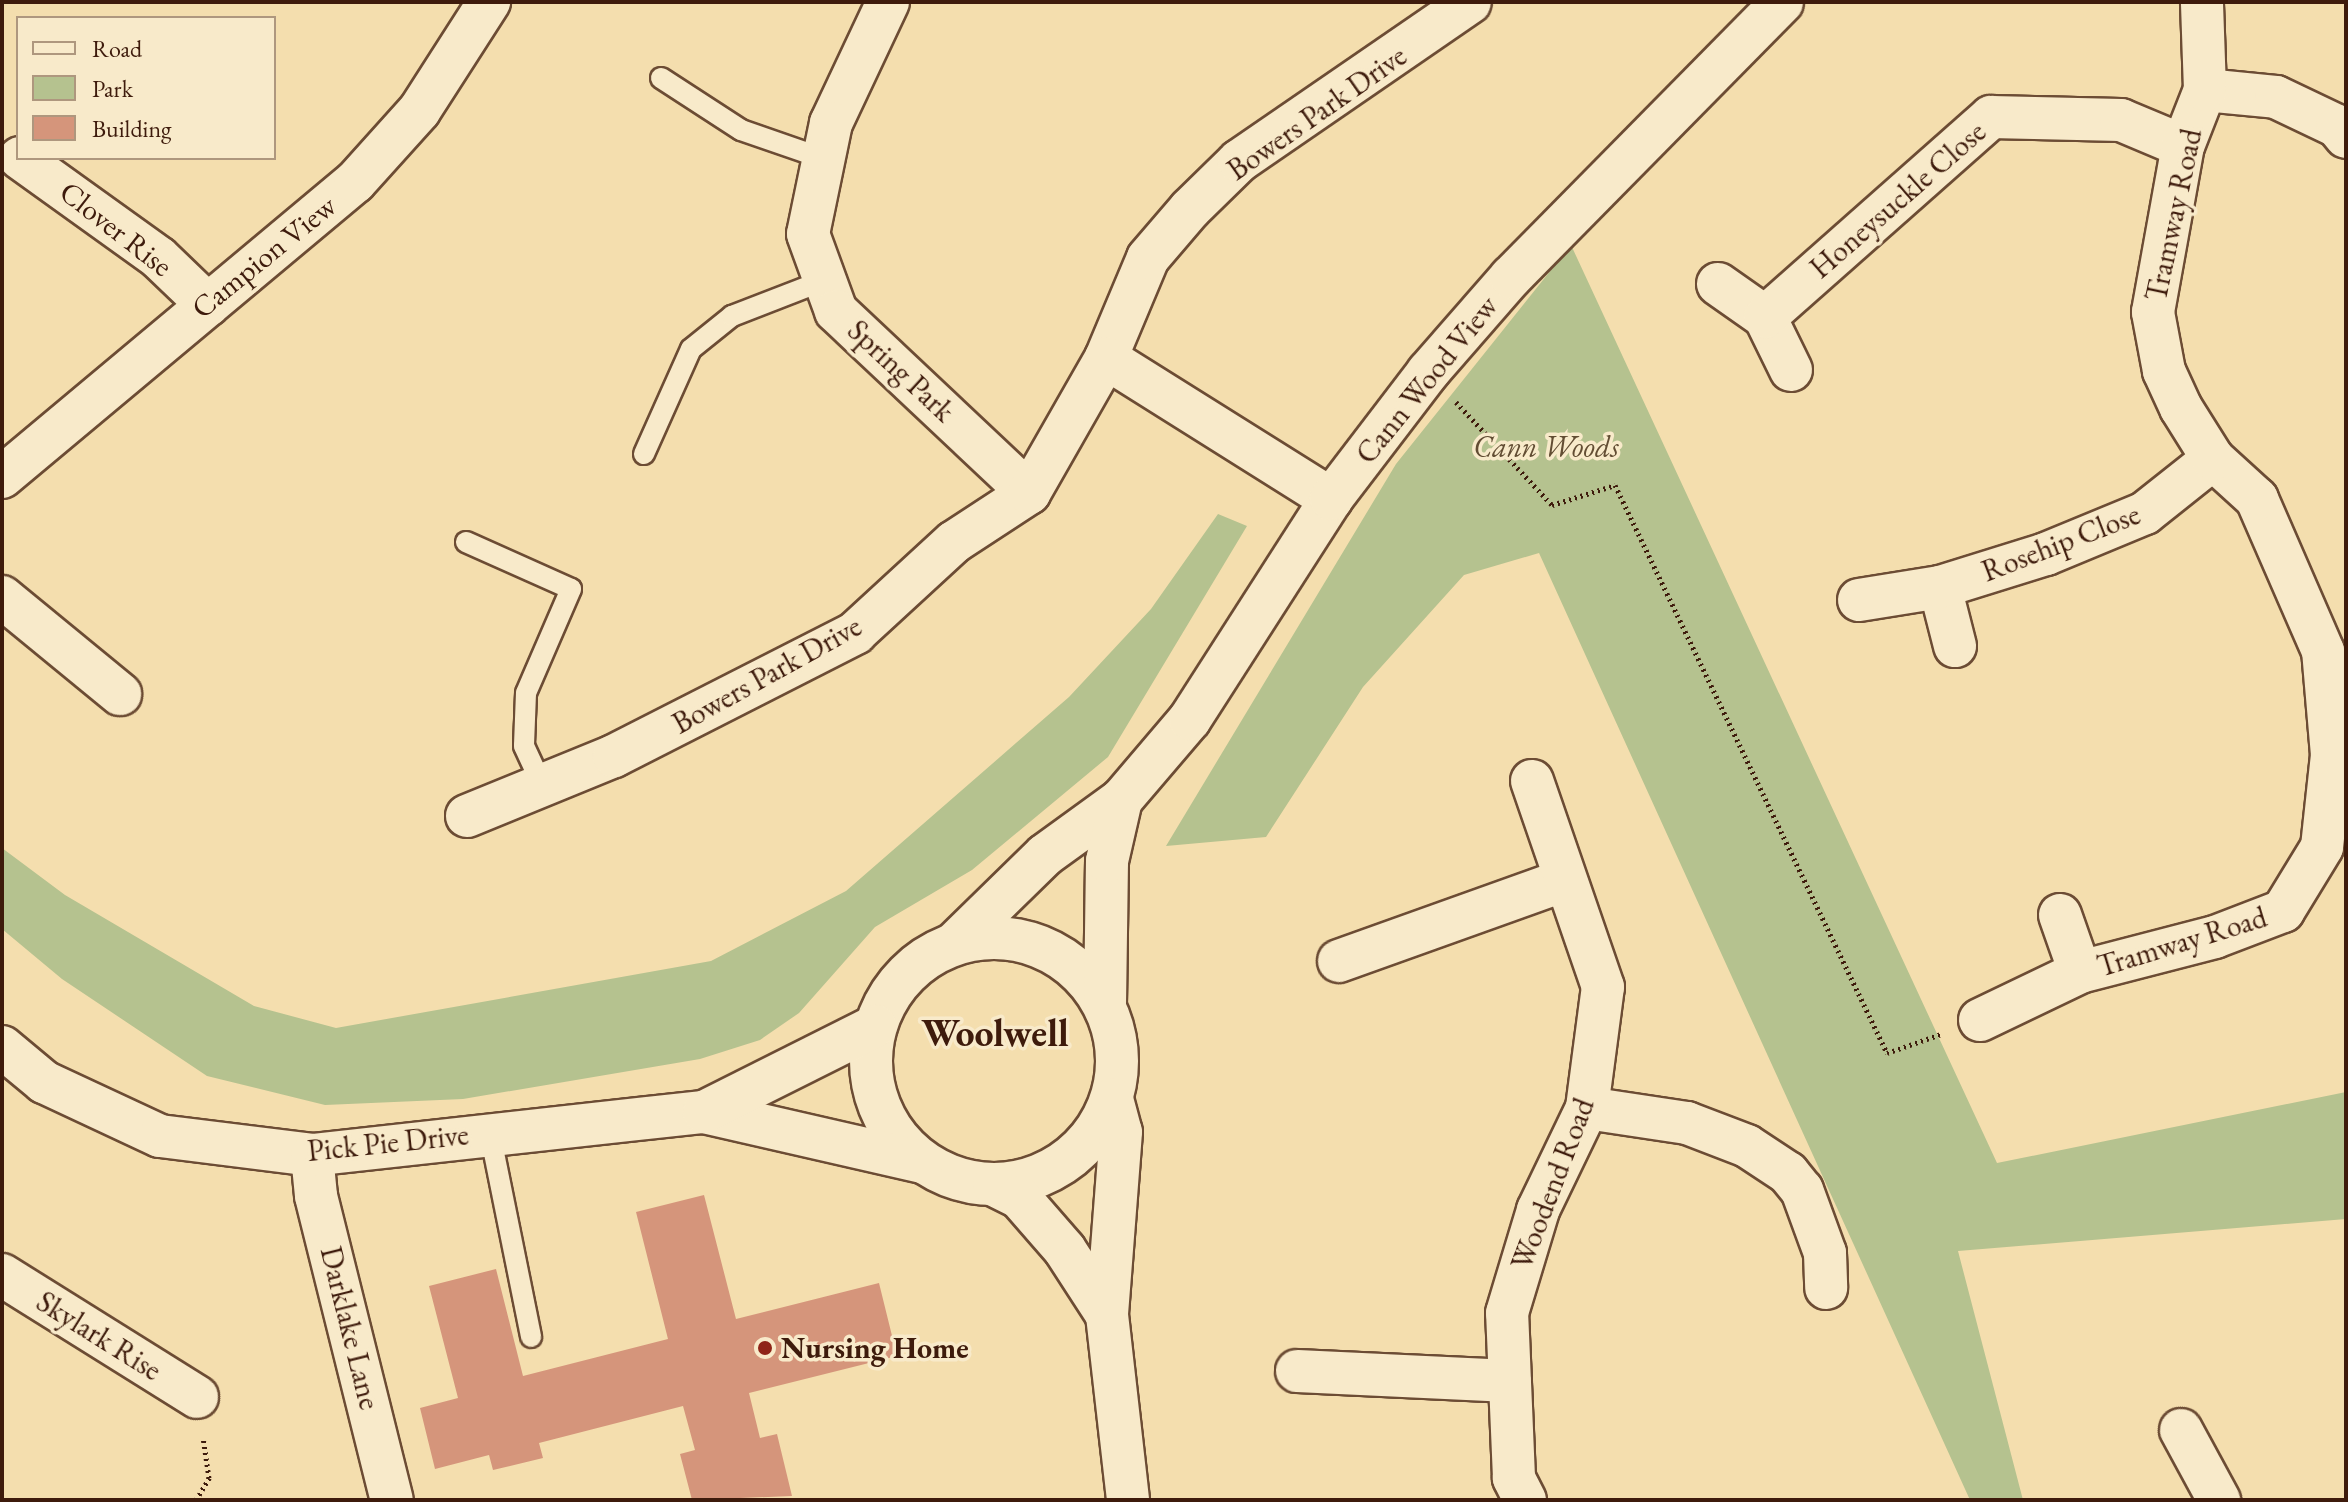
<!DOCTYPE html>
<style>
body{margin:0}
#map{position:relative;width:2348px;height:1502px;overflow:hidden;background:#f4deae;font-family:"EB Garamond",serif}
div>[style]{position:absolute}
.green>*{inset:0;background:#b5c28f}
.building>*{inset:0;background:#d5957b}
.path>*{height:5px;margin-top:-2.5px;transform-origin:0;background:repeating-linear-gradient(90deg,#3e1b0c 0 2px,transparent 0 6px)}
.roads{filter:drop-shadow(2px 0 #6c4c34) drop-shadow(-2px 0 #6c4c34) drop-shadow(0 2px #6c4c34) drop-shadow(0 -2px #6c4c34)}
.service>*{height:20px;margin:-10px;padding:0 10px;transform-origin:10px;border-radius:10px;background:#f8eaca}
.minor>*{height:42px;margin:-21px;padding:0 21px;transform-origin:21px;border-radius:21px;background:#f8eaca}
.minor>.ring{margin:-21px;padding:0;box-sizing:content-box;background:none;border:42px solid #f8eaca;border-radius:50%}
.dots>*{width:22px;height:22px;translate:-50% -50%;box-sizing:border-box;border:4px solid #f8eaca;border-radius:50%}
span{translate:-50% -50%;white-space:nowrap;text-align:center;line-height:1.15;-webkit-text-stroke:7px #f8eaca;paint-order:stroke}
.street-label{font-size:30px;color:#3e1b0c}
.park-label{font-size:30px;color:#624d33;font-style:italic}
.poi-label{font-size:30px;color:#3e1b0c;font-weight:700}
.left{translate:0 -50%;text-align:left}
.district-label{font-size:38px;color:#3e1b0c;font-weight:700}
.frame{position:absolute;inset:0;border:4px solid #3e1b0c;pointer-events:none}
.legend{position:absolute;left:16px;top:16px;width:260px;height:144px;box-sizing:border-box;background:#f8eaca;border:2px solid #ae977e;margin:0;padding:10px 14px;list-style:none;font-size:24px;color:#3e1b0c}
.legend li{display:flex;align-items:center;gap:16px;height:40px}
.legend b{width:40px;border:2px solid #ae977e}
</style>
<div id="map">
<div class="green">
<i style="clip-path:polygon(1571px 245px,1997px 1163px,2346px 1092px,2346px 1219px,1958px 1251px,2023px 1500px,1970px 1500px,1539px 553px,1464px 575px,1363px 687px,1266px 837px,1166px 846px,1396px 464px)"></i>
<i style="clip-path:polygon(1218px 514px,1247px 526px,1108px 757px,972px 870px,875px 927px,799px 1013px,760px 1040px,700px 1059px,463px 1099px,325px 1105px,207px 1076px,62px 979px,2px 929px,2px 848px,65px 895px,254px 1006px,336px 1028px,711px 961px,846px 891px,1069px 697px,1151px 609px)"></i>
</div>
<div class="building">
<i style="clip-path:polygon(704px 1195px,736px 1319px,879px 1283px,897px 1356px,749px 1393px,760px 1438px,777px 1434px,792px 1496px,692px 1500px,680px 1454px,695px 1450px,683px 1406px,539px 1443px,543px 1458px,493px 1470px,489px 1455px,435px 1469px,420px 1408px,458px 1398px,429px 1286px,496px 1269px,523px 1376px,668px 1339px,636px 1212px)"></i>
</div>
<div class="path">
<i style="left:1456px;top:402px;width:141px;rotate:47deg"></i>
<i style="left:1552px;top:505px;width:66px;rotate:-17.6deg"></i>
<i style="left:1615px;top:485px;width:630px;rotate:64.41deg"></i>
<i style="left:1887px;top:1053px;width:57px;rotate:-19.4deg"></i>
<i style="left:196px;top:1500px;width:26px;rotate:-59deg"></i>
<i style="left:209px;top:1478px;width:41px;rotate:-98.3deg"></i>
</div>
<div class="roads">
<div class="service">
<i style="left:661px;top:78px;width:95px;rotate:33deg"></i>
<i style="left:741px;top:130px;width:86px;rotate:19.1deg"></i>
<i style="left:644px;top:454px;width:115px;rotate:-65.9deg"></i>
<i style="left:691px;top:349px;width:53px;rotate:-38.8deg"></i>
<i style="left:732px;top:316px;width:100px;rotate:-21.2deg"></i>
<i style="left:466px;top:542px;width:115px;rotate:24.1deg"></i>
<i style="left:571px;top:589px;width:113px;rotate:113.4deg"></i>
<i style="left:526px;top:693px;width:53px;rotate:92.2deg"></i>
<i style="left:524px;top:746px;width:43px;rotate:65.2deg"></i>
<i style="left:490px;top:1133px;width:208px;rotate:78.6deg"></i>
</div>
<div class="minor">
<i style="left:888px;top:2px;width:134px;rotate:115.2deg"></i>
<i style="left:831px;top:123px;width:113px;rotate:101.7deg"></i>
<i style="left:808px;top:234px;width:82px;rotate:70deg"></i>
<i style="left:836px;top:311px;width:265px;rotate:43.3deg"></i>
<i style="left:2205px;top:90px;width:71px;rotate:5.6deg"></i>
<i style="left:2276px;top:97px;width:68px;rotate:25.4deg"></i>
<i style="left:2337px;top:126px;width:14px;rotate:51deg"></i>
<i style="left:20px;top:158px;width:171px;rotate:35.7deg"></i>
<i style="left:159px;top:258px;width:68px;rotate:43.8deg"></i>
<i style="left:1718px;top:284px;width:57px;rotate:35.1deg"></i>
<i style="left:1765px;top:317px;width:59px;rotate:63.9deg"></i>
<i style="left:1765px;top:317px;width:302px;rotate:-41.5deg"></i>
<i style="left:1991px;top:117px;width:130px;rotate:1.3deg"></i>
<i style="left:2121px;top:120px;width:67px;rotate:22.8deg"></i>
<i style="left:1106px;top:358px;width:108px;rotate:-67.2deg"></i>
<i style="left:1148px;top:258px;width:65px;rotate:-49.4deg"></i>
<i style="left:1190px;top:209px;width:69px;rotate:-44.4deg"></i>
<i style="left:1239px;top:161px;width:280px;rotate:-34.5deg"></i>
<i style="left:2px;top:477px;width:460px;rotate:-39.9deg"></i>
<i style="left:355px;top:182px;width:96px;rotate:-48deg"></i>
<i style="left:419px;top:111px;width:130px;rotate:-57.3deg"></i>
<i style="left:1940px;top:587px;width:61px;rotate:75.7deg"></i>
<i style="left:2px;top:597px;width:153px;rotate:39.4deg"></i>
<i style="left:1859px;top:600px;width:82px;rotate:-9.1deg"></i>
<i style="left:1940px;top:587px;width:111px;rotate:-17.3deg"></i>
<i style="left:2046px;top:554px;width:107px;rotate:-22.5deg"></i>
<i style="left:2145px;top:513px;width:87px;rotate:-38.5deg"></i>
<i style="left:467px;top:816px;width:159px;rotate:-22.2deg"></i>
<i style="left:614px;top:756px;width:271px;rotate:-27deg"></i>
<i style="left:855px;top:633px;width:134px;rotate:-42.6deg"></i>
<i style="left:954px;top:542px;width:90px;rotate:-33.2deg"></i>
<i style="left:1029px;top:493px;width:155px;rotate:-60.3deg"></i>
<i style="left:1106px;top:358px;width:266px;rotate:32.1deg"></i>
<i style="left:2060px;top:915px;width:60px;rotate:70.7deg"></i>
<i class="ring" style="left:871px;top:938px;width:204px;height:204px"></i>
<i style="left:954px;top:944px;width:127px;rotate:-44.4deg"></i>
<i style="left:1045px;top:855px;width:94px;rotate:-35.9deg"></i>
<i style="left:1121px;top:800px;width:106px;rotate:-49.6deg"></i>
<i style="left:1190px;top:719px;width:261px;rotate:-57.3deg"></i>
<i style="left:1331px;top:499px;width:160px;rotate:-52.6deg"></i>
<i style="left:1428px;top:372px;width:126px;rotate:-48.9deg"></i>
<i style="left:1511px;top:277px;width:386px;rotate:-45.4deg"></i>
<i style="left:1339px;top:961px;width:240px;rotate:-19.7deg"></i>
<i style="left:1105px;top:1004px;width:143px;rotate:-89.2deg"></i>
<i style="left:1107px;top:861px;width:63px;rotate:-77.1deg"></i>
<i style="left:1980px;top:1020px;width:111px;rotate:-25.6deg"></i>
<i style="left:2080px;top:972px;width:139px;rotate:-14.5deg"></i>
<i style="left:2215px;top:937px;width:73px;rotate:-20.9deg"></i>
<i style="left:2283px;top:911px;width:75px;rotate:-58.6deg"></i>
<i style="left:2322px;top:847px;width:93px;rotate:-83.8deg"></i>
<i style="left:2332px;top:755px;width:104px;rotate:-94.9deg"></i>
<i style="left:2323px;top:651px;width:166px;rotate:-113.5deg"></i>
<i style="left:2257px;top:499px;width:59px;rotate:-137.7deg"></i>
<i style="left:2213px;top:459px;width:60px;rotate:-122.1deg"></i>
<i style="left:2181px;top:408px;width:41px;rotate:-114.7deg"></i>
<i style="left:2164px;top:371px;width:60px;rotate:-100.6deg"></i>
<i style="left:2153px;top:312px;width:169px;rotate:-79.8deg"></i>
<i style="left:2183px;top:146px;width:60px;rotate:-68.6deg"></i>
<i style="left:2205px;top:90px;width:88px;rotate:-92deg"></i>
<i style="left:2px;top:1047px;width:55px;rotate:39.8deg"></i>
<i style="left:44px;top:1082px;width:128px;rotate:25deg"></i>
<i style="left:160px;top:1136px;width:153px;rotate:7.1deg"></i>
<i style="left:312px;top:1155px;width:394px;rotate:-6.3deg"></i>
<i style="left:704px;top:1112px;width:224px;rotate:12.9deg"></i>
<i style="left:1112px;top:1099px;width:34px;rotate:75deg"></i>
<i style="left:1121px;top:1132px;width:184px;rotate:94.4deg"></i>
<i style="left:1107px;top:1315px;width:186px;rotate:83.5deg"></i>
<i style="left:1587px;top:1108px;width:101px;rotate:8.5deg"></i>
<i style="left:1687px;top:1123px;width:64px;rotate:21deg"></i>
<i style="left:1747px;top:1146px;width:49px;rotate:33.4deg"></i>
<i style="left:1788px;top:1173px;width:22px;rotate:51deg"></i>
<i style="left:1802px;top:1190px;width:67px;rotate:69.9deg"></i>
<i style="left:1825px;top:1253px;width:35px;rotate:88deg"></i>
<i style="left:704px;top:1112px;width:192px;rotate:-26.6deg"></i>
<i style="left:312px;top:1155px;width:41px;rotate:84.4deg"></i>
<i style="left:316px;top:1196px;width:313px;rotate:76deg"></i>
<i style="left:994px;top:1185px;width:28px;rotate:26deg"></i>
<i style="left:1019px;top:1197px;width:70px;rotate:49deg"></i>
<i style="left:1065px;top:1250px;width:77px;rotate:57.1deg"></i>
<i style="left:2px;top:1275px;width:230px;rotate:32deg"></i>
<i style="left:1297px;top:1371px;width:213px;rotate:2.7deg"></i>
<i style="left:2181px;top:1430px;width:80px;rotate:61.5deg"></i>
<i style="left:1525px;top:1500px;width:25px;rotate:-117deg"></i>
<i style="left:1514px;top:1478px;width:165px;rotate:-92.4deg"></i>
<i style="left:1507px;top:1313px;width:108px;rotate:-73.2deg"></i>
<i style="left:1538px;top:1210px;width:113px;rotate:-64.3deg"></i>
<i style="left:1587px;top:1108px;width:122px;rotate:-82.5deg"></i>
<i style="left:1603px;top:987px;width:218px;rotate:-109deg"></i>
</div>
</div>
<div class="dots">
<i style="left:765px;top:1348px;background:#8f2418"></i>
</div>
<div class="street-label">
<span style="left:1317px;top:113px;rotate:-35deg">Bowers Park Drive</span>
<span style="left:1898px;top:200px;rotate:-41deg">Honeysuckle Close</span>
<span style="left:2174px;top:215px;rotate:-78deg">Tramway Road</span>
<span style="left:116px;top:229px;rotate:38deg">Clover Rise</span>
<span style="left:264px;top:257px;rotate:-39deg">Campion View</span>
<span style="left:901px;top:371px;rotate:43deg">Spring Park</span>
<span style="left:1427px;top:380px;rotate:-51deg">Cann Wood View</span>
<span style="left:2061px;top:543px;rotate:-21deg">Rosehip Close</span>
<span style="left:767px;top:675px;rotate:-29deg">Bowers Park Drive</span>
<span style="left:2182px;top:942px;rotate:-17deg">Tramway Road</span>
<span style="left:388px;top:1143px;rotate:-6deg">Pick Pie Drive</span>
<span style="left:1553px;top:1184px;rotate:-69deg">Woodend Road</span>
<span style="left:350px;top:1328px;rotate:76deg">Darklake Lane</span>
<span style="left:99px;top:1336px;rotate:32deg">Skylark Rise</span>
</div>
<div class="park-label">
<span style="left:1546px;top:447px">Cann Woods</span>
</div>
<div class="poi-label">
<span class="left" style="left:781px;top:1348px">Nursing Home</span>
</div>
<div class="district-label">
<span style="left:995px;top:1033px">Woolwell</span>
</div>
<div class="frame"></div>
<ul class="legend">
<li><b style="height:10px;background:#f8eaca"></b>Road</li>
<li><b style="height:22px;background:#b5c28f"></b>Park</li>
<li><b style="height:22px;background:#d5957b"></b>Building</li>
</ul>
</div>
